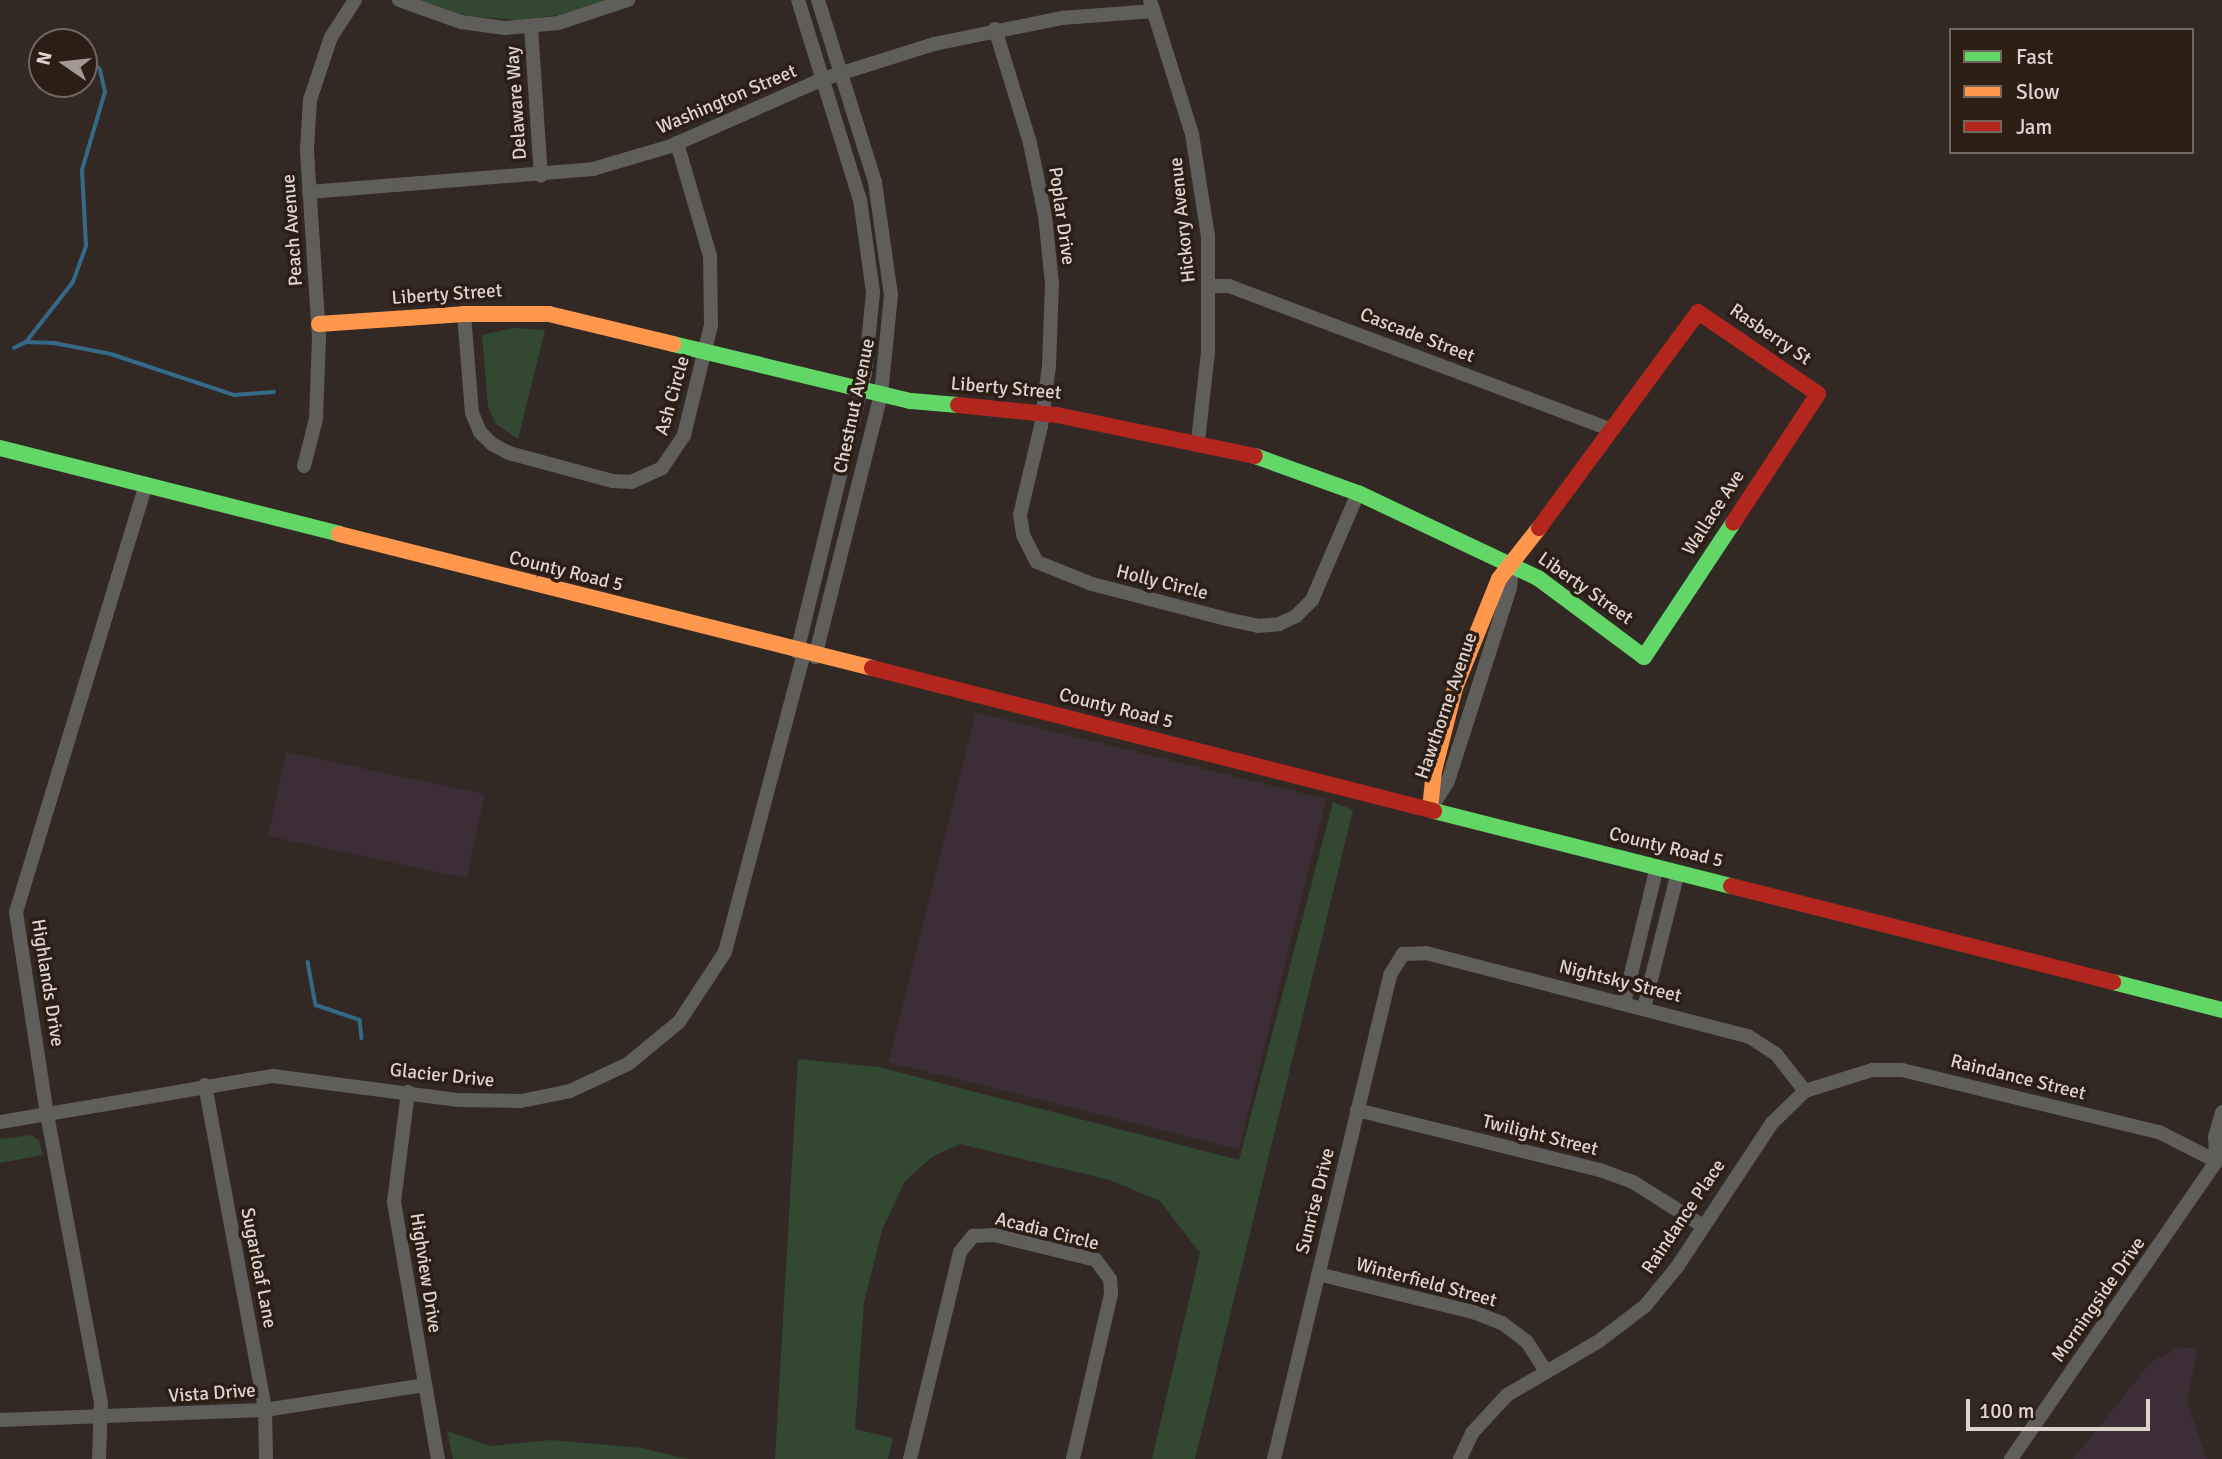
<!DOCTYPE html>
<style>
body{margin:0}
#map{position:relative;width:2222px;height:1459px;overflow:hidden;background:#322924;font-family:Signika,sans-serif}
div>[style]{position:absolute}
.industrial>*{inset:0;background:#3c2d37;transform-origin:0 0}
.green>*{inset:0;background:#324831}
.stream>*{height:3.5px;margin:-1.75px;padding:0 1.75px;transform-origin:1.75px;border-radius:1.75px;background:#356988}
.street>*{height:14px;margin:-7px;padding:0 7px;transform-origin:7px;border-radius:7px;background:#605e5a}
.fast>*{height:16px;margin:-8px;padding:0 8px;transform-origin:8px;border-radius:8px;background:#63d668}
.slow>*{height:16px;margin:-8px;padding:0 8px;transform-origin:8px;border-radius:8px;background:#ff974d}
.jam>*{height:16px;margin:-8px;padding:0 8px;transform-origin:8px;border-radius:8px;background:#b3261e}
span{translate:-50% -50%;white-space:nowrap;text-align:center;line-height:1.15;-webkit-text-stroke:7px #2d1e15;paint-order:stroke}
.street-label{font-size:19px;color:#ded3cd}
.legend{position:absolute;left:1949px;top:28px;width:245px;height:126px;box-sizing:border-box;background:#2d1e15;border:2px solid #74665f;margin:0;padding:9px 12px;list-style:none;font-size:21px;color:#ded3cd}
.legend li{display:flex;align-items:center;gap:14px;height:35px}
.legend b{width:35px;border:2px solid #74665f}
.north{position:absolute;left:28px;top:28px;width:70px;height:70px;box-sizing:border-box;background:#2d1e15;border:2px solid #74665f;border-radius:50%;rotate:284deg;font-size:19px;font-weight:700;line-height:28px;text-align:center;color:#ded3cd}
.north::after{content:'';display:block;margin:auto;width:24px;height:32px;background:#a29892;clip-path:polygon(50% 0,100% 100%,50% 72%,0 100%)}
.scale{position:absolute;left:1966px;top:1399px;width:184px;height:32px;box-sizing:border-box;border:4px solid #ded3cd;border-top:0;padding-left:9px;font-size:21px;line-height:24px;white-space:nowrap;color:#ded3cd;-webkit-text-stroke:5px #2d1e15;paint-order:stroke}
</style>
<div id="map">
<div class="industrial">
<i style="left:976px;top:712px;width:361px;height:361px;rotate:14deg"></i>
<i style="left:286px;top:752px;width:203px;height:86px;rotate:12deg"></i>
<i style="clip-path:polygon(2179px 1347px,2197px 1349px,2187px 1403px,2207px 1459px,2073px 1459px,2151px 1362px)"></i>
</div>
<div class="green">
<i style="clip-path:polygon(415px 0,610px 0,559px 15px,518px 20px,467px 16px)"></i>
<i style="clip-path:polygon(513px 328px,545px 330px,518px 439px,496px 424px,488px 407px,482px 335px)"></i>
<i style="clip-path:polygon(1333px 802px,1353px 810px,1195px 1459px,1152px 1459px,1200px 1253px,1160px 1201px,1110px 1180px,960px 1144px,932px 1157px,905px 1181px,882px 1230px,864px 1302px,855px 1429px,893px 1438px,888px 1459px,775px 1459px,798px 1059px,878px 1067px,1239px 1160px)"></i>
<i style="clip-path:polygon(31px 1135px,39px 1140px,43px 1155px,0 1163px,0 1139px)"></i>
<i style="clip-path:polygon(447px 1431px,490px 1446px,551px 1440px,641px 1448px,688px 1459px,453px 1459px)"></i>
</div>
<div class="stream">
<i style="left:70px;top:37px;width:6px;rotate:51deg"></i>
<i style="left:26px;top:342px;width:76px;rotate:-51.9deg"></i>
<i style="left:73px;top:282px;width:38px;rotate:-70deg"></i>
<i style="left:86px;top:246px;width:76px;rotate:-93deg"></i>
<i style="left:82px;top:170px;width:81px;rotate:-73.6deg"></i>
<i style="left:105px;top:92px;width:23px;rotate:-103deg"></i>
<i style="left:100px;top:70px;width:23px;rotate:-133deg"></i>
<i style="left:14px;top:348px;width:13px;rotate:-27deg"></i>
<i style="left:26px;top:342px;width:28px;rotate:2deg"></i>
<i style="left:54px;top:343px;width:58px;rotate:10.9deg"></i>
<i style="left:111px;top:354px;width:130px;rotate:18.4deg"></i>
<i style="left:234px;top:395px;width:40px;rotate:-4.3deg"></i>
<i style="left:308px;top:962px;width:44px;rotate:79.5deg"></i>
<i style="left:316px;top:1005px;width:46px;rotate:18.8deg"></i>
<i style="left:360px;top:1020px;width:18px;rotate:84deg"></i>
</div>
<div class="street">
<i style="left:399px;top:0;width:66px;rotate:19.5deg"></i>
<i style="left:461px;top:22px;width:44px;rotate:7.8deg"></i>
<i style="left:505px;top:28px;width:53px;rotate:-5.4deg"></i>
<i style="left:558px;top:23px;width:74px;rotate:-18.2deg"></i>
<i style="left:1150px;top:0;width:140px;rotate:72.6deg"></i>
<i style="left:1192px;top:134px;width:103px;rotate:81.1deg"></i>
<i style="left:1208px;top:236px;width:116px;rotate:90deg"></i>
<i style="left:1208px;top:352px;width:90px;rotate:96.4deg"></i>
<i style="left:531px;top:27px;width:149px;rotate:86.2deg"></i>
<i style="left:995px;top:29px;width:119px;rotate:72.9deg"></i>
<i style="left:1030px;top:143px;width:75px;rotate:78.4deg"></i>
<i style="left:1045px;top:216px;width:68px;rotate:84.1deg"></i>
<i style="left:1052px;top:284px;width:82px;rotate:92.1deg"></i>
<i style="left:1049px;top:366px;width:61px;rotate:97.6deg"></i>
<i style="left:1041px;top:426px;width:91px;rotate:103.3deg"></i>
<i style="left:1020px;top:515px;width:20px;rotate:81deg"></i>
<i style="left:1023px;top:535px;width:30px;rotate:63deg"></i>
<i style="left:1037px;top:562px;width:59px;rotate:21.8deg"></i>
<i style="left:1092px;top:584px;width:138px;rotate:14.6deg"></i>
<i style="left:1226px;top:619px;width:33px;rotate:12deg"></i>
<i style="left:1258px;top:626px;width:21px;rotate:-5deg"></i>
<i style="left:1279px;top:624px;width:19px;rotate:-25deg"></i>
<i style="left:1296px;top:616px;width:23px;rotate:-45deg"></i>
<i style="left:1312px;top:600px;width:116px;rotate:-66.7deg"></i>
<i style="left:309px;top:192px;width:285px;rotate:-4.6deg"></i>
<i style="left:593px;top:169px;width:81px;rotate:-16.4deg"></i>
<i style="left:671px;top:146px;width:166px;rotate:-23.8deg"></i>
<i style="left:823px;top:79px;width:116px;rotate:-17.5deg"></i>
<i style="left:934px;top:44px;width:131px;rotate:-11.5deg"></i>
<i style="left:1062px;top:18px;width:92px;rotate:-4.4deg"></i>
<i style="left:1210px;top:286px;width:19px"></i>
<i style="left:1229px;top:286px;width:406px;rotate:20.6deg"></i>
<i style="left:464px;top:314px;width:99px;rotate:85.4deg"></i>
<i style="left:472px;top:413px;width:21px;rotate:67deg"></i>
<i style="left:480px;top:432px;width:17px;rotate:45deg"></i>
<i style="left:492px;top:444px;width:19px;rotate:28deg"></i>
<i style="left:509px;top:453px;width:108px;rotate:15.1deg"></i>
<i style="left:613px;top:481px;width:18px;rotate:3deg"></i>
<i style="left:631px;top:482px;width:34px;rotate:-24deg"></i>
<i style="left:662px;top:468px;width:40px;rotate:-56deg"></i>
<i style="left:684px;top:435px;width:113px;rotate:-76.2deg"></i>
<i style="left:711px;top:325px;width:69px;rotate:-90.8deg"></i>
<i style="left:710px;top:256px;width:118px;rotate:-106.3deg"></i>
<i style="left:304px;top:466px;width:49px;rotate:-75.7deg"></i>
<i style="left:316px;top:419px;width:82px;rotate:-87.9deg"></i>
<i style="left:319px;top:337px;width:188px;rotate:-93.7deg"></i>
<i style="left:307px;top:149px;width:49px;rotate:-86.5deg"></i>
<i style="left:310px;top:100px;width:66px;rotate:-71.6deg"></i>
<i style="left:331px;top:37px;width:44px;rotate:-57deg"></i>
<i style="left:797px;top:652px;width:286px;rotate:-76.3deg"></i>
<i style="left:865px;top:374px;width:82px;rotate:-84.4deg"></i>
<i style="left:873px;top:292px;width:93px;rotate:-98deg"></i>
<i style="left:860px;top:200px;width:209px;rotate:-107.2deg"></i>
<i style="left:815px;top:657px;width:271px;rotate:-75.9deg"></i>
<i style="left:881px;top:394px;width:100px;rotate:-84.2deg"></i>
<i style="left:891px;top:295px;width:114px;rotate:-98.1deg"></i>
<i style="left:875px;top:182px;width:191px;rotate:-107.4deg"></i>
<i style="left:1433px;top:805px;width:28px;rotate:-58deg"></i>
<i style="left:1448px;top:781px;width:203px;rotate:-72.2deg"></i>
<i style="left:1510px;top:588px;width:23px;rotate:-85deg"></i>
<i style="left:1624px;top:1003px;width:140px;rotate:-76.4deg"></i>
<i style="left:1644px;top:1008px;width:140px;rotate:-76deg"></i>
<i style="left:205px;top:1085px;width:330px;rotate:79.5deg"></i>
<i style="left:265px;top:1410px;width:49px;rotate:88.8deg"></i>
<i style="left:408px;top:1092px;width:111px;rotate:97.3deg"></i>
<i style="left:394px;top:1202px;width:261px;rotate:80.3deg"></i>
<i style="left:1357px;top:1110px;width:250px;rotate:13.9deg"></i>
<i style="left:1600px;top:1170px;width:35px;rotate:20deg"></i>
<i style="left:1633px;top:1182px;width:83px;rotate:32.2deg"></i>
<i style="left:0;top:1122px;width:277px;rotate:-9.6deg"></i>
<i style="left:273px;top:1076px;width:187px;rotate:7.4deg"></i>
<i style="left:458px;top:1100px;width:63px;rotate:0.9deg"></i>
<i style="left:521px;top:1101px;width:50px;rotate:-11.5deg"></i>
<i style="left:570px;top:1091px;width:64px;rotate:-25deg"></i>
<i style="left:628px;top:1064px;width:66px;rotate:-39.5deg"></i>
<i style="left:679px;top:1022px;width:84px;rotate:-56.7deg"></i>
<i style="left:725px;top:952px;width:308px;rotate:-75.2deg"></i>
<i style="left:2216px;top:1161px;width:24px;rotate:-92deg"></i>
<i style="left:2215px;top:1137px;width:26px;rotate:-74deg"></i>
<i style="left:1318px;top:1274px;width:160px;rotate:13.8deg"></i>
<i style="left:1473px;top:1312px;width:31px;rotate:21deg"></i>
<i style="left:1502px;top:1323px;width:31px;rotate:37deg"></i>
<i style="left:1527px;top:1342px;width:35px;rotate:57deg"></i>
<i style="left:0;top:1420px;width:265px;rotate:-2.2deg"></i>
<i style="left:265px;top:1410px;width:161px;rotate:-8.9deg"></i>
<i style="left:99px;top:1459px;width:56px;rotate:-88deg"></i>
<i style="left:101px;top:1403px;width:293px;rotate:-100.6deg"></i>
<i style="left:47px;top:1115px;width:205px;rotate:-98.7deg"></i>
<i style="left:16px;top:912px;width:447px;rotate:-73.1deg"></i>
<i style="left:910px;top:1459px;width:213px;rotate:-76.4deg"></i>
<i style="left:960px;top:1252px;width:21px;rotate:-51deg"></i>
<i style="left:973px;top:1236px;width:21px;rotate:-3deg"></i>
<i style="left:994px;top:1235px;width:105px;rotate:13.8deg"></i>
<i style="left:1096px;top:1260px;width:24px;rotate:54deg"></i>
<i style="left:1110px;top:1279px;width:15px;rotate:86deg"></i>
<i style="left:1111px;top:1294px;width:169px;rotate:103deg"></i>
<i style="left:1274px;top:1459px;width:498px;rotate:-76.5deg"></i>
<i style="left:1390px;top:975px;width:25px;rotate:-58deg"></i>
<i style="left:1403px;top:954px;width:23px;rotate:-2deg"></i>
<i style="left:1426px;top:953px;width:333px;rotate:14.5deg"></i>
<i style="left:1748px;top:1036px;width:33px;rotate:33deg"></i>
<i style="left:1776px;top:1054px;width:47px;rotate:51.9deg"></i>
<i style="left:1460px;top:1459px;width:29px;rotate:-65deg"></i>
<i style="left:1472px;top:1433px;width:52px;rotate:-47.4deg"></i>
<i style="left:1507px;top:1395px;width:107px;rotate:-30.4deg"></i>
<i style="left:1599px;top:1341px;width:58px;rotate:-37.3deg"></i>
<i style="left:1645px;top:1306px;width:50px;rotate:-50.6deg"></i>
<i style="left:1677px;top:1267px;width:173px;rotate:-56.6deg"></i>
<i style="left:1772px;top:1123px;width:46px;rotate:-44.1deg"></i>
<i style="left:1805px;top:1091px;width:70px;rotate:-17.4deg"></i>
<i style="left:1872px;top:1070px;width:30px"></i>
<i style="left:1902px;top:1070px;width:264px;rotate:13.6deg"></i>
<i style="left:2159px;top:1132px;width:64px;rotate:27deg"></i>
<i style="left:2011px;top:1459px;width:369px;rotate:-55.4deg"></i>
</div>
<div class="fast">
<i style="left:673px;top:344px;width:245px;rotate:13.5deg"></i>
<i style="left:911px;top:401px;width:47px;rotate:4.9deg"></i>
<i style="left:0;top:448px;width:350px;rotate:14.2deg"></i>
<i style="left:1255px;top:456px;width:109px;rotate:19.8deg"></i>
<i style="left:1358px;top:493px;width:199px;rotate:25.3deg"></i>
<i style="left:1538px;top:578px;width:132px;rotate:36.7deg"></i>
<i style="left:1644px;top:657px;width:161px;rotate:-56.4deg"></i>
<i style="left:1434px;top:811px;width:306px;rotate:14.2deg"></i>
<i style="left:2113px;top:982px;width:113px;rotate:14.4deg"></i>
</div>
<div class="slow">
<i style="left:319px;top:324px;width:145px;rotate:-3.9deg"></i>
<i style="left:464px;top:314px;width:85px"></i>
<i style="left:549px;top:314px;width:128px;rotate:13.6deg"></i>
<i style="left:339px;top:534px;width:550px;rotate:14.11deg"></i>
<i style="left:1430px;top:809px;width:38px;rotate:-84deg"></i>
<i style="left:1434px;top:771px;width:86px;rotate:-75.8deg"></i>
<i style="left:1455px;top:688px;width:118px;rotate:-68deg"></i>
<i style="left:1499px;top:579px;width:65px;rotate:-51.9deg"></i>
</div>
<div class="jam">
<i style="left:958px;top:405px;width:100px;rotate:5.8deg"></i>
<i style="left:1057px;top:415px;width:202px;rotate:11.7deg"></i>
<i style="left:1539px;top:528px;width:268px;rotate:-53.6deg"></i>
<i style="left:1698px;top:312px;width:145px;rotate:34.3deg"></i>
<i style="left:1818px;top:394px;width:154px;rotate:123.4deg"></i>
<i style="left:872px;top:668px;width:580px;rotate:14.28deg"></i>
<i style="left:1731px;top:886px;width:394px;rotate:14.1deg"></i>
</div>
<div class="street-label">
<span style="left:727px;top:100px;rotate:-23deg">Washington Street</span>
<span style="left:517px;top:103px;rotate:-94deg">Delaware Way</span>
<span style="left:1061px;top:216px;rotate:82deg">Poplar Drive</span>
<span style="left:1183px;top:220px;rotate:-96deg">Hickory Avenue</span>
<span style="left:293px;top:230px;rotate:-94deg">Peach Avenue</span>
<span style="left:447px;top:295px;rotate:-4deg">Liberty Street</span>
<span style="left:1770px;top:335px;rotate:34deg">Rasberry St</span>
<span style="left:1417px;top:336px;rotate:21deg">Cascade Street</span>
<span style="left:1006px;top:389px;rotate:5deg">Liberty Street</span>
<span style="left:673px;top:396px;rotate:-74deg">Ash Circle</span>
<span style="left:855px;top:406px;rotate:-78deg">Chestnut Avenue</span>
<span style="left:1714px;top:513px;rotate:-57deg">Wallace Ave</span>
<span style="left:566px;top:572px;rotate:14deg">County Road 5</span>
<span style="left:1162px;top:583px;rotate:14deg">Holly Circle</span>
<span style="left:1585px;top:589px;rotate:35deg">Liberty Street</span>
<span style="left:1447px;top:706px;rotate:-71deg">Hawthorne Avenue</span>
<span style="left:1116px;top:709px;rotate:14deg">County Road 5</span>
<span style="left:1666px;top:848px;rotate:14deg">County Road 5</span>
<span style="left:1620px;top:982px;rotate:14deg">Nightsky Street</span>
<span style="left:47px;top:983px;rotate:81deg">Highlands Drive</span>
<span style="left:442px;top:1076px;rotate:6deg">Glacier Drive</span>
<span style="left:2018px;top:1078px;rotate:14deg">Raindance Street</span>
<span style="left:1540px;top:1136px;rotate:14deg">Twilight Street</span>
<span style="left:1316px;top:1201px;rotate:-76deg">Sunrise Drive</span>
<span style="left:1684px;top:1217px;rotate:-56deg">Raindance Place</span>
<span style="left:1047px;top:1232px;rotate:14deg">Acadia Circle</span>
<span style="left:258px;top:1268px;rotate:79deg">Sugarloaf Lane</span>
<span style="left:425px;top:1273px;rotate:81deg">Highview Drive</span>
<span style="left:1426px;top:1283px;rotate:15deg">Winterfield Street</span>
<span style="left:2099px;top:1300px;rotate:-55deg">Morningside Drive</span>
<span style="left:212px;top:1394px;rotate:-4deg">Vista Drive</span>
</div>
<ul class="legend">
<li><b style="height:9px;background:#63d668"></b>Fast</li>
<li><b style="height:9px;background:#ff974d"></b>Slow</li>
<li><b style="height:9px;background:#b3261e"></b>Jam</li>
</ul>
<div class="north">N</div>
<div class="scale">100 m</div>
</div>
